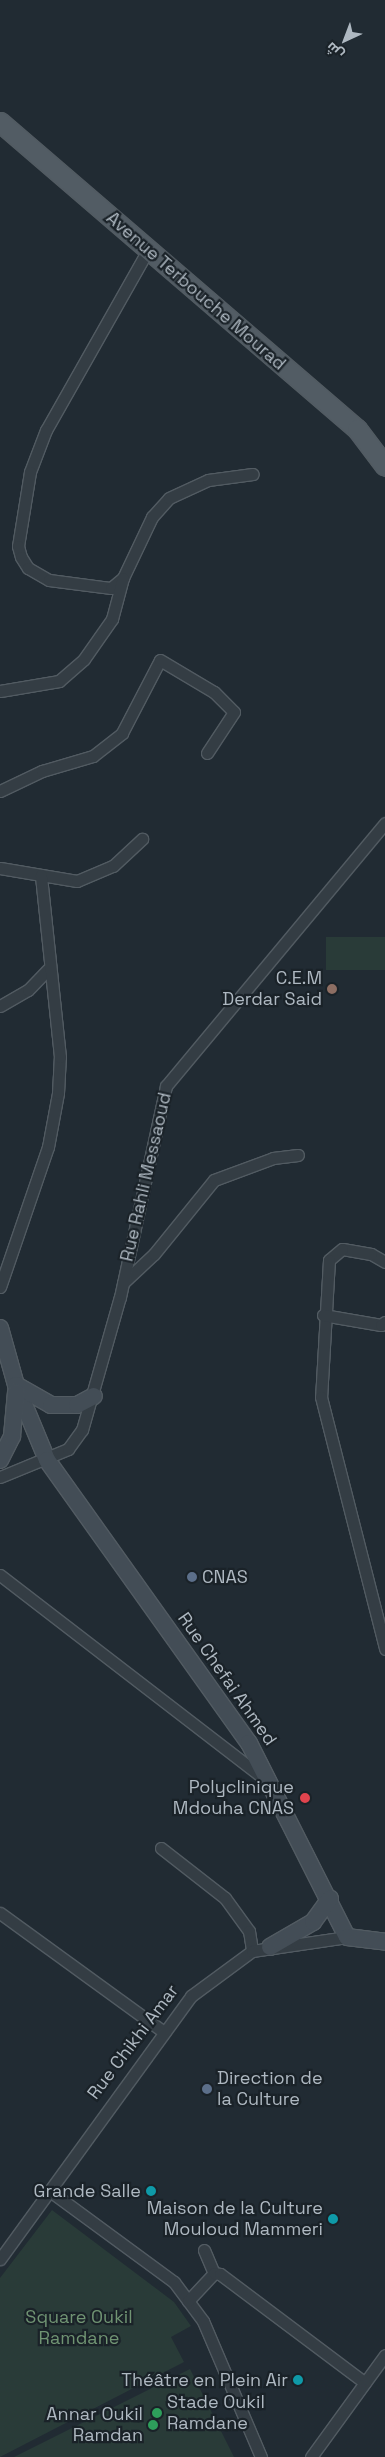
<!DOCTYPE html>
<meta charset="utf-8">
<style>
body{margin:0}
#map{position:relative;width:385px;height:2457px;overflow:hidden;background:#212b33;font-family:"Space Grotesk",Cairo,sans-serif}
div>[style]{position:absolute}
.green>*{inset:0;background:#293b38;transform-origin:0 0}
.roads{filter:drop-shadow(1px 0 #525b62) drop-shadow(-1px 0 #525b62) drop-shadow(0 1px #525b62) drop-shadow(0 -1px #525b62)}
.street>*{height:11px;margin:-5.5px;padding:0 5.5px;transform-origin:5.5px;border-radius:5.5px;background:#343d44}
.secondary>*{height:16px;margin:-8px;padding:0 8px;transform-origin:8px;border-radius:8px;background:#434d56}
.primary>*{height:19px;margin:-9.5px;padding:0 9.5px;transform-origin:9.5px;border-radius:9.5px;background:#525c64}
.dots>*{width:14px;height:14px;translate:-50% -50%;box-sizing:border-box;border:2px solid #1a2228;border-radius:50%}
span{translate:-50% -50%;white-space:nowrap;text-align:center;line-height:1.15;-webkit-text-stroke:4.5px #1a2228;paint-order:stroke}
.street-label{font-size:18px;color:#aeb8c1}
.poi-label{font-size:18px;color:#aeb8c1}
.right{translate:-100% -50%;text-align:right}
.left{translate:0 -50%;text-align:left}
.park-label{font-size:18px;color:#709473}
.north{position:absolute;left:320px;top:15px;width:50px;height:50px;-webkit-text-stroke:4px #1a2228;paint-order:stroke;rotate:223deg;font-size:14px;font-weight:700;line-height:20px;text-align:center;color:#aeb8c1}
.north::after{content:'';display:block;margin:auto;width:18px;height:22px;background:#aeb8c1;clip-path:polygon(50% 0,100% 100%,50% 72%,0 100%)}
</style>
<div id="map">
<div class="green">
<i style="left:385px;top:937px;width:33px;height:59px;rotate:90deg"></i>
<i style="clip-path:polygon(52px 2210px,174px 2302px,191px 2326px,171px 2337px,184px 2362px,0 2457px,0 2278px)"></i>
<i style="clip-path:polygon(190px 2369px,234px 2457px,14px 2457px)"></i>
</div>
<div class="roads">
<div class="street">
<i style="left:148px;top:250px;width:207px;rotate:119.5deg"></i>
<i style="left:46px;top:430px;width:45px;rotate:110.9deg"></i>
<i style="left:30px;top:472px;width:75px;rotate:99.2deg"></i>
<i style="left:18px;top:546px;width:11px;rotate:75deg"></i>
<i style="left:21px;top:557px;width:13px;rotate:58deg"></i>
<i style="left:28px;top:568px;width:24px;rotate:30deg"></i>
<i style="left:49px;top:580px;width:63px;rotate:7.4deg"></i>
<i style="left:111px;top:588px;width:16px;rotate:-40deg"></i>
<i style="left:123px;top:578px;width:68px;rotate:-64.6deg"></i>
<i style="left:152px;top:517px;width:25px;rotate:-48deg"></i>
<i style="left:169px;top:498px;width:43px;rotate:-24.8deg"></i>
<i style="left:208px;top:480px;width:45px;rotate:-7.6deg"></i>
<i style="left:0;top:691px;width:60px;rotate:-9.6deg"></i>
<i style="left:59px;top:681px;width:33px;rotate:-41deg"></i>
<i style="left:84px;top:659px;width:49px;rotate:-55deg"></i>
<i style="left:112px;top:619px;width:42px;rotate:-75deg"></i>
<i style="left:0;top:791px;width:47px;rotate:-25.5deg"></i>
<i style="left:42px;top:771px;width:53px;rotate:-16.4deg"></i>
<i style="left:93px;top:756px;width:37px;rotate:-38deg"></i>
<i style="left:122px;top:733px;width:82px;rotate:-62.5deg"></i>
<i style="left:160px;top:660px;width:63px;rotate:30.7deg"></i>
<i style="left:214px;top:692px;width:28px;rotate:45deg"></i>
<i style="left:234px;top:712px;width:49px;rotate:123.4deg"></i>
<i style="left:0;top:868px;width:78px;rotate:9.6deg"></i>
<i style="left:77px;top:881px;width:39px;rotate:-23deg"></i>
<i style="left:113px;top:866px;width:40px;rotate:-43deg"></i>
<i style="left:0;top:1006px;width:32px;rotate:-30deg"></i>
<i style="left:28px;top:990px;width:29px;rotate:-46deg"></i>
<i style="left:385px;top:1262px;width:16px;rotate:-150deg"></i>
<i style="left:371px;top:1254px;width:29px;rotate:-170deg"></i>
<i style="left:342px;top:1249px;width:17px;rotate:140deg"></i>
<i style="left:329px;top:1260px;width:137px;rotate:93.3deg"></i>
<i style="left:321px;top:1397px;width:260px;rotate:75.7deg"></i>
<i style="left:123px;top:1283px;width:42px;rotate:-43.1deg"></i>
<i style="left:154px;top:1254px;width:95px;rotate:-51deg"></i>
<i style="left:214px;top:1180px;width:63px;rotate:-20.4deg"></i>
<i style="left:273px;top:1158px;width:25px;rotate:-7deg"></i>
<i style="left:0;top:1287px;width:148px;rotate:-71.1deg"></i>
<i style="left:48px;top:1147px;width:55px;rotate:-79.5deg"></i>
<i style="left:58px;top:1093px;width:36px;rotate:-87deg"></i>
<i style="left:60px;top:1057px;width:183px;rotate:-96deg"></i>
<i style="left:323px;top:1315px;width:59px;rotate:9.8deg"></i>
<i style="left:381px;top:1325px;width:5px;rotate:-37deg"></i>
<i style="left:0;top:1477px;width:74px;rotate:-22.4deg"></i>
<i style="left:68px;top:1449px;width:24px;rotate:-54deg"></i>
<i style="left:82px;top:1430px;width:138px;rotate:-74.1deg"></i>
<i style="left:120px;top:1297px;width:216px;rotate:-77.7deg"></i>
<i style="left:166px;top:1086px;width:342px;rotate:-50.2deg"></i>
<i style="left:0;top:1575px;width:334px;rotate:37.6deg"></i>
<i style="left:161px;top:1848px;width:81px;rotate:38deg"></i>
<i style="left:225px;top:1898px;width:41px;rotate:54deg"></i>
<i style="left:249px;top:1931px;width:20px;rotate:81deg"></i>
<i style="left:0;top:1913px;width:203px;rotate:36deg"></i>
<i style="left:50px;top:2191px;width:154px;rotate:36.3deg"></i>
<i style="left:174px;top:2282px;width:49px;rotate:53.4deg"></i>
<i style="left:203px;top:2321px;width:148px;rotate:66.9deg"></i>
<i style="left:204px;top:2250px;width:25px;rotate:67deg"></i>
<i style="left:0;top:2259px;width:325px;rotate:-54deg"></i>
<i style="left:191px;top:1996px;width:76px;rotate:-36.4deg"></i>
<i style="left:252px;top:1951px;width:96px;rotate:-8.4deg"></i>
<i style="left:188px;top:2301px;width:38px;rotate:-47deg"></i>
<i style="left:214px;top:2273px;width:6px;rotate:9deg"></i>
<i style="left:220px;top:2274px;width:181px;rotate:36.9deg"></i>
<i style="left:311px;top:2457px;width:126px;rotate:-54deg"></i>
</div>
<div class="secondary">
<i style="left:0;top:1328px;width:59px;rotate:74.3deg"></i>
<i style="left:16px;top:1385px;width:81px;rotate:67.5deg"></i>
<i style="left:47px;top:1460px;width:348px;rotate:54.5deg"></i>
<i style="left:249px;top:1743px;width:217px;rotate:63.2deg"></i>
<i style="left:347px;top:1937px;width:38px;rotate:7deg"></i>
<i style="left:16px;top:1385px;width:40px;rotate:29.7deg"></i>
<i style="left:51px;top:1405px;width:26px"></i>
<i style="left:77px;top:1405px;width:19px;rotate:-28deg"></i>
<i style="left:0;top:1460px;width:27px;rotate:-63deg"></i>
<i style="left:12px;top:1436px;width:44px;rotate:-84.8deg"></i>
<i style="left:270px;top:1947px;width:50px;rotate:-30.2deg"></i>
<i style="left:313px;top:1922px;width:29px;rotate:-54deg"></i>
</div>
<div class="primary">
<i style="left:0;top:122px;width:471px;rotate:40.7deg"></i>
<i style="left:357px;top:429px;width:46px;rotate:52.9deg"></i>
</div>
</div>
<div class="dots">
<i style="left:332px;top:989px;background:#8d6e63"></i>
<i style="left:192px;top:1577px;background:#5c6f8a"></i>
<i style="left:305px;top:1798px;background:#e0444e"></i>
<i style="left:207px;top:2089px;background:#5c6f8a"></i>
<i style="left:151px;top:2191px;background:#0f9aa8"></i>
<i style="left:333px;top:2219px;background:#0f9aa8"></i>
<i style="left:298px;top:2380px;background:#0f9aa8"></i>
<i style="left:157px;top:2413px;background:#2e9e5b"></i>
<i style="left:153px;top:2425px;background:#2e9e5b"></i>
</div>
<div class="street-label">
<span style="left:196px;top:291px;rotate:41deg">Avenue Terbouche Mourad</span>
<span style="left:146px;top:1177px;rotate:-77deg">Rue Rahli Messaoud</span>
<span style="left:227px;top:1679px;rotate:55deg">Rue Chefai Ahmed</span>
<span style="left:133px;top:2042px;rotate:-53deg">Rue Chikhi Amar</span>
</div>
<div class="poi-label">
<span class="right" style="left:322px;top:989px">C.E.M<br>Derdar Said</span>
<span class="left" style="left:202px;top:1577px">CNAS</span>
<span class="right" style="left:294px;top:1798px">Polyclinique<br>Mdouha CNAS</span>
<span class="left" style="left:217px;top:2089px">Direction de<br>la Culture</span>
<span class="right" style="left:141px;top:2191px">Grande Salle</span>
<span class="right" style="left:323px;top:2219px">Maison de la Culture<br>Mouloud Mammeri</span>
<span class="right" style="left:288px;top:2380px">Théâtre en Plein Air</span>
<span class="left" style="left:167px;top:2413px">Stade Oukil<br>Ramdane</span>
<span class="right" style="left:143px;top:2425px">Annar Oukil<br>Ramdan</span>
</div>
<div class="park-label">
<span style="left:79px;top:2328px">Square Oukil<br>Ramdane</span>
</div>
<div class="north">ش</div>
</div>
